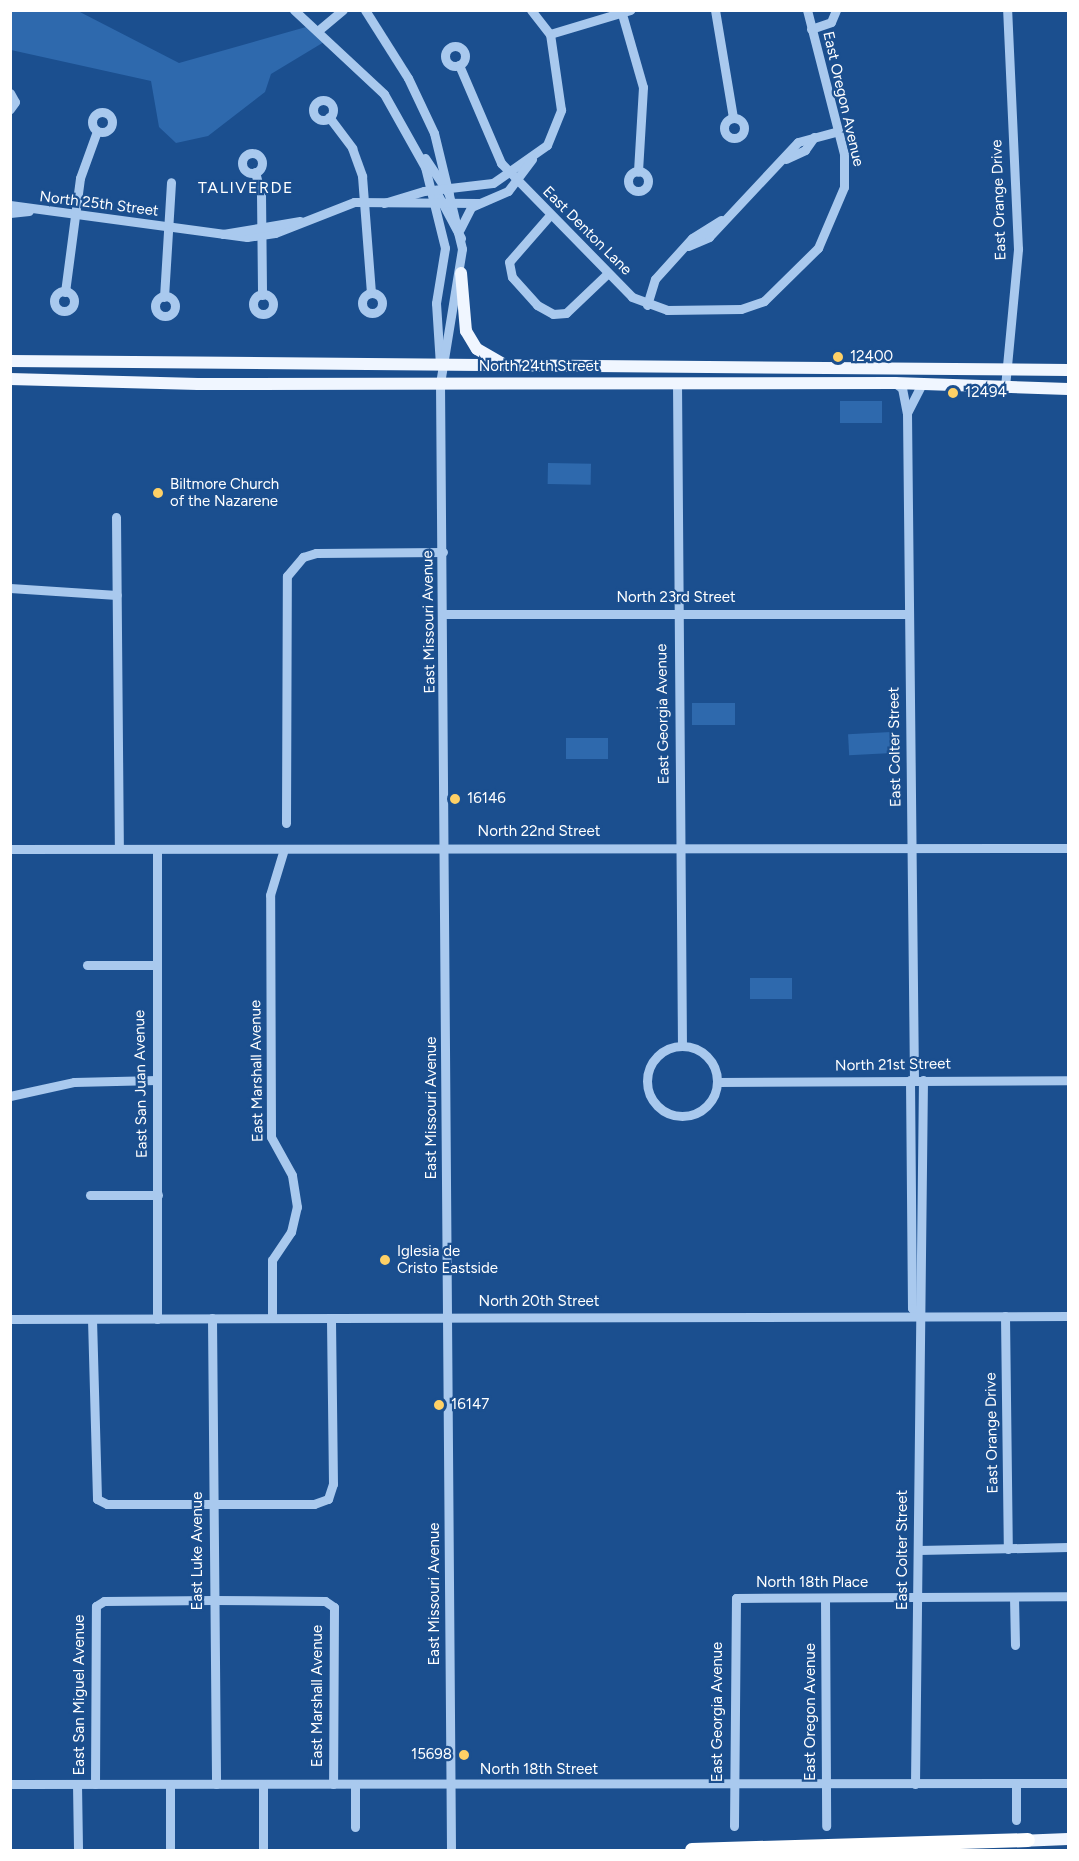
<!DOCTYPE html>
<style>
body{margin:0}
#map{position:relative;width:1079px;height:1861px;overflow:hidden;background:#1b4f8f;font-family:Figtree,sans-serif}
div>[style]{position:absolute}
.green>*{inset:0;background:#2e69ad;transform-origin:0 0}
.minor>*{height:9px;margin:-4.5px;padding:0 4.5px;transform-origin:4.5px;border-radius:4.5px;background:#a9c9ee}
.minor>.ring{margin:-4.5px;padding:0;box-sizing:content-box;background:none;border:9px solid #a9c9ee;border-radius:50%}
.major>*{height:12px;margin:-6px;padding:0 6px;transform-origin:6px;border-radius:6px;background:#f0f6ff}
.highway>*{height:14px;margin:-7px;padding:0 7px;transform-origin:7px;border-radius:7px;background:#fff}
.dots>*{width:16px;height:16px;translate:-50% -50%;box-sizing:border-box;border:3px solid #1b4f8f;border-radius:50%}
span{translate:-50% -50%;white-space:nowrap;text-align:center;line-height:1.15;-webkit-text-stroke:4.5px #1b4f8f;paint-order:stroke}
.street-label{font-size:15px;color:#fff}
.poi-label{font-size:15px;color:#fff}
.left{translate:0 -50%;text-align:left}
.right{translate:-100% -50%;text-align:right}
.neighbourhood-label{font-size:16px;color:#fff;letter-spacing:1.5px}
.frame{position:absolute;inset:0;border:12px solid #fff;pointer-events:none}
</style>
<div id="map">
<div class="green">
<i style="clip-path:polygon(11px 10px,78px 11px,179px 63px,306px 27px,324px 42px,271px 74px,265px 92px,208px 136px,176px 143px,159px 127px,151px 81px,11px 50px)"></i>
<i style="left:840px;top:401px;width:42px;height:22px"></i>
<i style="left:548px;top:463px;width:43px;height:21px;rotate:1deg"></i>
<i style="left:735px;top:703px;width:22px;height:43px;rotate:90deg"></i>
<i style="left:891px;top:732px;width:21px;height:43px;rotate:87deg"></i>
<i style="left:566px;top:738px;width:42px;height:21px"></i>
<i style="left:750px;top:978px;width:42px;height:21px"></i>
</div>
<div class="minor">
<i style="left:294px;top:10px;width:123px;rotate:43deg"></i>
<i style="left:384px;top:94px;width:84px;rotate:60.7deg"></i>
<i style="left:425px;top:167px;width:83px;rotate:76.1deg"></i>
<i style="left:445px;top:248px;width:56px;rotate:99.3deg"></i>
<i style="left:436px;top:303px;width:62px;rotate:86.3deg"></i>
<i style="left:365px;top:10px;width:80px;rotate:57.7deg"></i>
<i style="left:408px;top:78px;width:61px;rotate:64.7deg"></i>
<i style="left:434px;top:133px;width:119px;rotate:76.4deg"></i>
<i style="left:462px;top:249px;width:136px;rotate:99.3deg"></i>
<i style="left:440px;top:383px;width:1467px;rotate:89.57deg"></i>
<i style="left:531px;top:10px;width:31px;rotate:52deg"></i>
<i style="left:715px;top:10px;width:109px;rotate:80.5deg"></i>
<i style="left:622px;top:14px;width:76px;rotate:74deg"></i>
<i style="left:643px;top:87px;width:85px;rotate:93.4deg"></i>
<i style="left:320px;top:29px;width:30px;rotate:-40deg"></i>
<i style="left:811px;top:29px;width:21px;rotate:-19deg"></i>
<i style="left:831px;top:22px;width:13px;rotate:-67deg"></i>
<i style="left:550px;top:34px;width:84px;rotate:-16.7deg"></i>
<i class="ring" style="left:445px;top:46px;width:11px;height:11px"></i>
<i style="left:459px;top:65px;width:107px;rotate:66.8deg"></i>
<i style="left:501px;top:163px;width:187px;rotate:45.6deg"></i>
<i style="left:632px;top:297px;width:37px;rotate:20deg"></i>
<i style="left:667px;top:310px;width:74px;rotate:-0.8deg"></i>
<i style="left:741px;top:309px;width:24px;rotate:-19deg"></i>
<i style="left:764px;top:301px;width:76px;rotate:-44.5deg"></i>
<i style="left:818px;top:248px;width:66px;rotate:-66.9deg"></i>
<i style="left:844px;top:187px;width:33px;rotate:-90deg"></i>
<i style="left:844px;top:154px;width:149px;rotate:-104.4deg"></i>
<i style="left:10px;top:93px;width:10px;rotate:61deg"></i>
<i style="left:15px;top:102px;width:9px;rotate:126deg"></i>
<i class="ring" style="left:313px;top:100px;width:11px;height:11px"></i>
<i class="ring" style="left:92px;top:112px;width:11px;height:11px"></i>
<i style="left:329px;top:117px;width:39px;rotate:53deg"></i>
<i style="left:352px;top:148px;width:30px;rotate:70deg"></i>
<i style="left:362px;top:176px;width:117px;rotate:85.6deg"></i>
<i class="ring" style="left:724px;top:118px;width:11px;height:11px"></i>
<i class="ring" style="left:242px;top:153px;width:11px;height:11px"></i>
<i style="left:425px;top:158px;width:43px;rotate:56.3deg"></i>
<i style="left:786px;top:159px;width:21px;rotate:-25deg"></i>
<i style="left:805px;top:150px;width:16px;rotate:-55deg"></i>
<i class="ring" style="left:628px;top:171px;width:11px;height:11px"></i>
<i style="left:255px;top:172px;width:23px;rotate:75deg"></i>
<i style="left:261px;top:194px;width:101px;rotate:89.4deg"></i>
<i style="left:438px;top:195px;width:49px;rotate:61.9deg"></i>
<i style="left:384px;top:203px;width:42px;rotate:-16.7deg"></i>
<i style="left:424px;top:191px;width:69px;rotate:-6.6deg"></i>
<i style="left:493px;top:183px;width:66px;rotate:-35.1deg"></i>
<i style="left:547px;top:145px;width:38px;rotate:-68deg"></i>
<i style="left:561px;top:110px;width:77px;rotate:-98.2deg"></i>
<i style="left:10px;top:205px;width:239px;rotate:7.7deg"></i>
<i style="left:247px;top:237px;width:28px;rotate:-8deg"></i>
<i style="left:275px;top:233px;width:85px;rotate:-21.4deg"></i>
<i style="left:354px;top:202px;width:124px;rotate:0.5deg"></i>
<i style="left:10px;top:213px;width:19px;rotate:-6deg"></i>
<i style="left:550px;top:215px;width:62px;rotate:131.1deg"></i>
<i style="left:509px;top:262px;width:15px;rotate:79deg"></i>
<i style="left:512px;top:277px;width:38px;rotate:48deg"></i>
<i style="left:537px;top:305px;width:18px;rotate:29deg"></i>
<i style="left:553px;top:314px;width:13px;rotate:-4deg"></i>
<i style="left:566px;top:313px;width:58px;rotate:-43.6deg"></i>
<i style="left:460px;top:229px;width:25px;rotate:-63deg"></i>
<i style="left:471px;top:207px;width:40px;rotate:-23.4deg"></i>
<i style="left:508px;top:191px;width:40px;rotate:-53deg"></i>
<i style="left:223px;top:234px;width:78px;rotate:-9.6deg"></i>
<i style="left:688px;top:246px;width:23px;rotate:-23deg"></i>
<i style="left:709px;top:237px;width:130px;rotate:-46.9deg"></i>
<i style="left:798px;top:142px;width:39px;rotate:-15deg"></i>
<i class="ring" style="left:54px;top:291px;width:11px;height:11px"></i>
<i style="left:65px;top:292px;width:115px;rotate:-82.5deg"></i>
<i style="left:80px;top:178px;width:50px;rotate:-70.1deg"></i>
<i class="ring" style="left:362px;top:293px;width:11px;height:11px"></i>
<i class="ring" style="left:253px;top:294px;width:11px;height:11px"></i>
<i class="ring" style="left:155px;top:296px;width:11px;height:11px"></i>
<i style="left:164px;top:297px;width:115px;rotate:-86.5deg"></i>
<i style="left:647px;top:305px;width:27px;rotate:-73deg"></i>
<i style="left:655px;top:279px;width:55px;rotate:-47.9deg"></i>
<i style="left:692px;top:238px;width:34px;rotate:-32deg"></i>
<i style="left:677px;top:382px;width:664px;rotate:89.57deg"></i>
<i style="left:895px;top:383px;width:9px;rotate:36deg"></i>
<i style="left:902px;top:388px;width:25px;rotate:79deg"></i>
<i style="left:907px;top:413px;width:667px;rotate:89.4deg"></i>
<i style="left:1005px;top:387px;width:139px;rotate:-84.6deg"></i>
<i style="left:1018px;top:249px;width:239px;rotate:-92.6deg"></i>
<i style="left:907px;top:413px;width:33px;rotate:-63deg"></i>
<i style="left:116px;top:517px;width:331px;rotate:89.5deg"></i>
<i style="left:10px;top:588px;width:107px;rotate:3.7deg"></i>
<i style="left:444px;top:614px;width:464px"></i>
<i style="left:286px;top:823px;width:247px;rotate:-89.8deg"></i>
<i style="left:287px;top:576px;width:25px;rotate:-50deg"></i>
<i style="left:303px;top:557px;width:14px;rotate:-17deg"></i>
<i style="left:316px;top:553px;width:127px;rotate:-0.5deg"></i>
<i style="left:10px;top:849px;width:1058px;rotate:-0.05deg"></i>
<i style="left:87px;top:965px;width:67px"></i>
<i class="ring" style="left:647px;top:1046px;width:61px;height:61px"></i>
<i style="left:910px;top:1080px;width:228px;rotate:89.5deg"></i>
<i style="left:912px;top:1308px;width:11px;rotate:49deg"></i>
<i style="left:717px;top:1082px;width:351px;rotate:-0.3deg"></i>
<i style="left:10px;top:1096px;width:66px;rotate:-12.3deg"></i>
<i style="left:74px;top:1082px;width:83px;rotate:-1.4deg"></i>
<i style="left:90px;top:1195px;width:68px"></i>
<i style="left:1005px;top:1316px;width:233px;rotate:89.3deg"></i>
<i style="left:272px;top:1317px;width:57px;rotate:-90deg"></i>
<i style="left:272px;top:1260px;width:34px;rotate:-56deg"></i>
<i style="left:291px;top:1232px;width:26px;rotate:-77deg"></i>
<i style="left:297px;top:1207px;width:32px;rotate:-99deg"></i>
<i style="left:292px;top:1175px;width:43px;rotate:-118.9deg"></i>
<i style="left:271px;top:1137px;width:242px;rotate:-90.2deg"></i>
<i style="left:270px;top:895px;width:48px;rotate:-73.1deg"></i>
<i style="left:212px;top:1318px;width:466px;rotate:89.5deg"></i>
<i style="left:10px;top:1319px;width:1058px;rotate:-0.16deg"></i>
<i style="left:92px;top:1319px;width:180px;rotate:88.4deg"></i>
<i style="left:97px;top:1499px;width:11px;rotate:27deg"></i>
<i style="left:107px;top:1504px;width:207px"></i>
<i style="left:314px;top:1504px;width:15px;rotate:-20deg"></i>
<i style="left:328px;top:1499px;width:16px;rotate:-72deg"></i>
<i style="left:333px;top:1484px;width:166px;rotate:-90.7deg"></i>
<i style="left:157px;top:1319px;width:470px;rotate:-90deg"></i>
<i style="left:918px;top:1550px;width:150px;rotate:-1.1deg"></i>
<i style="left:1014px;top:1597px;width:48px;rotate:88.8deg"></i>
<i style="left:825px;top:1598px;width:228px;rotate:89.7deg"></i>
<i style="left:10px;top:1784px;width:1058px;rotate:-0.05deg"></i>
<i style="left:77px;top:1784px;width:66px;rotate:89.1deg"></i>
<i style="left:95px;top:1784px;width:178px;rotate:-89.7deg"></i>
<i style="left:96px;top:1606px;width:9px;rotate:-32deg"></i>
<i style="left:104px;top:1601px;width:109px;rotate:-0.5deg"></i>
<i style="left:213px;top:1600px;width:112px;rotate:0.5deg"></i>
<i style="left:325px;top:1601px;width:11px;rotate:34deg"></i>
<i style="left:334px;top:1607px;width:177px;rotate:90.3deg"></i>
<i style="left:170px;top:1784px;width:66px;rotate:90deg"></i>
<i style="left:355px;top:1784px;width:43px;rotate:90deg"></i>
<i style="left:915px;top:1784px;width:704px;rotate:-89.35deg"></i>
<i style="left:1016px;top:1784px;width:36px;rotate:90deg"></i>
<i style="left:734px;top:1826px;width:228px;rotate:-89.5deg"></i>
<i style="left:736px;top:1598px;width:332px;rotate:-0.3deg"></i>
<i style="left:263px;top:1850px;width:66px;rotate:-90deg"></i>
</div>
<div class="major">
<i style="left:461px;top:273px;width:58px;rotate:85.1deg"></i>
<i style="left:466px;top:331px;width:21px;rotate:59deg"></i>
<i style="left:477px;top:349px;width:28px;rotate:30deg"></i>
<i style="left:10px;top:361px;width:1058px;rotate:0.49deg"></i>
<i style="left:10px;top:379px;width:188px;rotate:1.5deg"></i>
<i style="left:198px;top:384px;width:697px;rotate:-0.08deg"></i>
<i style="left:895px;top:383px;width:173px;rotate:2deg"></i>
<i style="left:1019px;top:1841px;width:49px;rotate:-2.3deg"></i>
</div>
<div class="highway">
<i style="left:692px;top:1850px;width:336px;rotate:-1.7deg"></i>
</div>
<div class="dots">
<i style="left:838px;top:357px;background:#ffd166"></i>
<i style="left:953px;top:393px;background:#ffd166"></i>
<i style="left:158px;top:493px;background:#ffd166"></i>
<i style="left:455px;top:799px;background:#ffd166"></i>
<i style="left:385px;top:1260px;background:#ffd166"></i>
<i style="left:439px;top:1405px;background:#ffd166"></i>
<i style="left:464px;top:1755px;background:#ffd166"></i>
</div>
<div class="street-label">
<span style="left:843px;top:99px;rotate:77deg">East Oregon Avenue</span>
<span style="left:999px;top:200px;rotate:-92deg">East Orange Drive</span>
<span style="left:99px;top:204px;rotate:7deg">North 25th Street</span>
<span style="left:587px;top:231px;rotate:45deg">East Denton Lane</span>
<span style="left:539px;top:367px">North 24th Street</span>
<span style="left:676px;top:598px">North 23rd Street</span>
<span style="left:429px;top:622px;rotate:-91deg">East Missouri Avenue</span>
<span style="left:663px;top:714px;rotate:-91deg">East Georgia Avenue</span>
<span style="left:895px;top:747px;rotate:-91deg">East Colter Street</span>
<span style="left:539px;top:832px">North 22nd Street</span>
<span style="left:893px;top:1065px;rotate:-1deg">North 21st Street</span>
<span style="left:257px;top:1071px;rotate:-91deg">East Marshall Avenue</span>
<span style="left:141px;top:1084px;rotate:-91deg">East San Juan Avenue</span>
<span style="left:432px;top:1108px;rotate:-90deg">East Missouri Avenue</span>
<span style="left:539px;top:1302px">North 20th Street</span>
<span style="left:992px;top:1433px;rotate:-91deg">East Orange Drive</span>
<span style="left:903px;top:1550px;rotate:-90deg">East Colter Street</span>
<span style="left:198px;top:1551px;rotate:-90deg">East Luke Avenue</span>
<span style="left:812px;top:1583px">North 18th Place</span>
<span style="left:435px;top:1594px;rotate:-90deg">East Missouri Avenue</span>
<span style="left:80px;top:1695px;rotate:-90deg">East San Miguel Avenue</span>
<span style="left:318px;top:1696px;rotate:-90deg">East Marshall Avenue</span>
<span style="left:718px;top:1712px;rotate:-90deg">East Georgia Avenue</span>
<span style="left:811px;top:1712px;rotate:-90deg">East Oregon Avenue</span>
<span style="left:539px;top:1770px">North 18th Street</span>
</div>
<div class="poi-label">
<span class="left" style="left:850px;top:357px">12400</span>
<span class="left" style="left:965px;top:393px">12494</span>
<span class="left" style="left:170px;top:493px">Biltmore Church<br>of the Nazarene</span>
<span class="left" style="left:467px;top:799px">16146</span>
<span class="left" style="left:397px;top:1260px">Iglesia de<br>Cristo Eastside</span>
<span class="left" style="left:451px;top:1405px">16147</span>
<span class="right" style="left:452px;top:1755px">15698</span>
</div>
<div class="neighbourhood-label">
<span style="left:246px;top:188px">TALIVERDE</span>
</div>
<div class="frame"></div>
</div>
